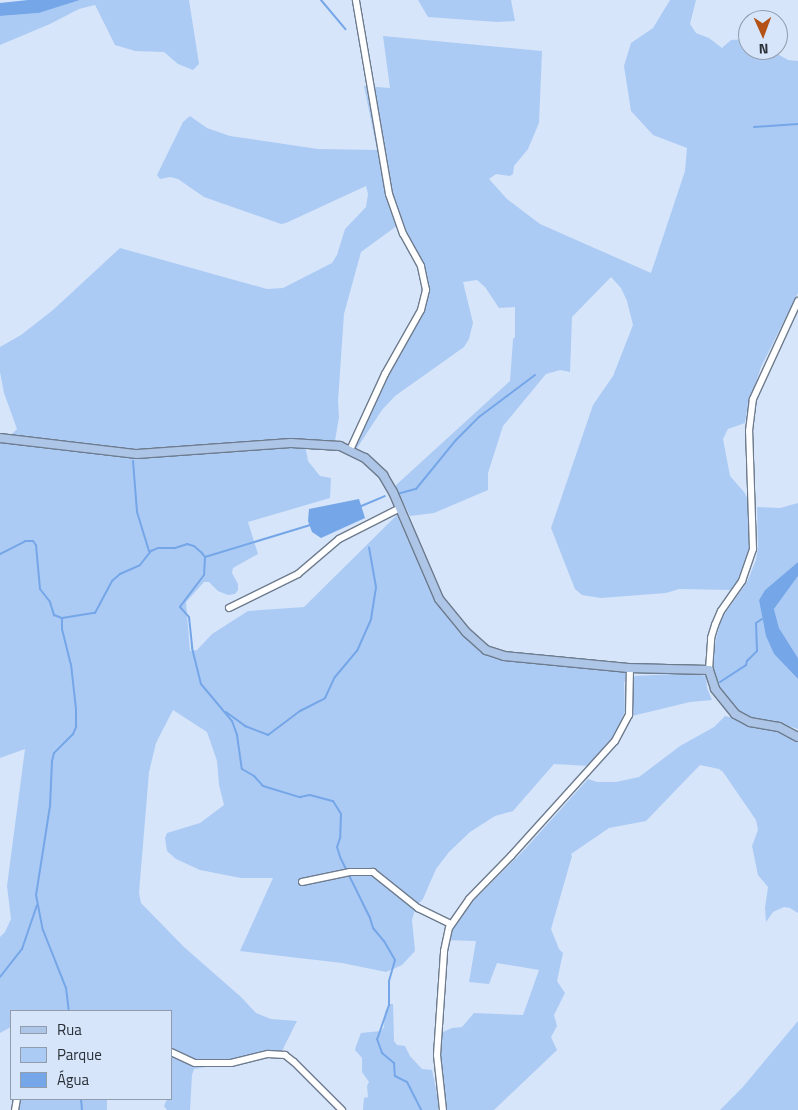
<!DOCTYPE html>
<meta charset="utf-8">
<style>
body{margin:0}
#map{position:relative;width:798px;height:1110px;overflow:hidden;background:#d6e5fa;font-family:"Titillium Web",sans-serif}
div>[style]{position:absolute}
.green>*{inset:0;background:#accbf4;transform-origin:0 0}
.water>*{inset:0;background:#75a6e8}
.stream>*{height:2px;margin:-1px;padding:0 1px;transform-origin:1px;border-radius:1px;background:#75a6e8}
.roads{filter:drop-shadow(1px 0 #6d7b8d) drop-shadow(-1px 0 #6d7b8d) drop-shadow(0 1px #6d7b8d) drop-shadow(0 -1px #6d7b8d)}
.minor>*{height:6px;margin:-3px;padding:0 3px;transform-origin:3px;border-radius:3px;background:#fff}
.major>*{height:8px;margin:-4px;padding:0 4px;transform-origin:4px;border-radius:4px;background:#adc5e6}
span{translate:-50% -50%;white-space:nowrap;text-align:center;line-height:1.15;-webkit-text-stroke:4px #d6e5fa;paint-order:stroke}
.legend{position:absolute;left:10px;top:1010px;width:162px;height:90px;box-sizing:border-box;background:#d6e5fa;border:1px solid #919dac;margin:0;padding:6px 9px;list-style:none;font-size:15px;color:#2a3038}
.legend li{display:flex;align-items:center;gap:10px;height:25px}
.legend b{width:25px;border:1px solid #919dac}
.north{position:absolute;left:738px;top:10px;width:50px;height:50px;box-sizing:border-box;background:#d6e5fa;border:1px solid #919dac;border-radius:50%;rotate:178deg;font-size:14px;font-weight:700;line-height:20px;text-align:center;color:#2a3038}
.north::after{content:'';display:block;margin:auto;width:18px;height:22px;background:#b35116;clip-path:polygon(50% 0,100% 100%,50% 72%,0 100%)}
</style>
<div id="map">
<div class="green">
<i style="clip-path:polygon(80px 0,189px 0,199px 64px,193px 70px,178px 64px,164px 52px,135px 51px,115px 45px,95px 5px,79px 9px,50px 24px,0 45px,0 16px,39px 13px)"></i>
<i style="clip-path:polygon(418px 0,511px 0,515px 21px,497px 22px,428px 17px)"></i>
<i style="clip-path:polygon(670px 0,696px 0,690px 24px,696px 33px,709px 38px,722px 48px,731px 40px,748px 39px,748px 50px,771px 50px,788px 60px,798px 61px,798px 293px,761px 367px,747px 410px,745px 423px,728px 429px,723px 439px,730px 476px,744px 492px,749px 501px,750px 552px,740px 578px,732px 590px,679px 589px,666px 593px,601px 598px,582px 595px,575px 589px,571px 579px,551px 528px,593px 405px,613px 376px,633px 325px,627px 301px,621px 288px,611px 277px,572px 317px,570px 372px,560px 370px,546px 374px,503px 426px,488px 473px,488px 490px,434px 513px,410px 516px,395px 486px,510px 381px,513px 339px,515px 337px,515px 307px,499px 308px,485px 287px,477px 280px,463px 282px,473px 323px,469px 339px,464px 347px,395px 396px,382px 410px,357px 448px,354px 447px,377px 393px,423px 311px,426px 277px,398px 225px,361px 252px,344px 314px,338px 401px,339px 417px,335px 441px,333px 447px,308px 445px,306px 450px,308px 461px,320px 476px,331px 478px,330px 498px,248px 522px,258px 554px,233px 568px,232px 573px,238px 584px,238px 590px,235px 594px,228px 595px,218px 591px,209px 582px,204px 582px,186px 602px,190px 651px,197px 650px,212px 634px,248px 611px,304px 607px,397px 515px,415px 556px,423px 559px,446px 608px,487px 649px,506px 655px,545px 655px,582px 660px,629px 671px,624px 683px,625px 711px,619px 727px,611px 742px,589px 766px,554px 764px,513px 811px,495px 816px,470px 832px,449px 852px,436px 869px,423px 899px,416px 906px,412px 920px,415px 951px,402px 965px,386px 972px,342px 963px,240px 951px,273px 878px,241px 878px,200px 870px,176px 859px,167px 851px,165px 838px,167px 833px,200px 823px,224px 805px,219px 785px,217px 761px,207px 732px,173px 710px,156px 743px,149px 772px,139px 893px,141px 903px,184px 947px,241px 997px,256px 1013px,271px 1019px,297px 1021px,280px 1055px,194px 1069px,192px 1075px,190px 1110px,167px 1110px,164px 1106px,167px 1099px,171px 1099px,171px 1011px,11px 1011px,11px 1027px,0 1033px,0 937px,5px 932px,11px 919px,7px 886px,25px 749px,0 758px,0 440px,9px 437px,17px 429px,4px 393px,0 372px,0 347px,21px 335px,53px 310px,120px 248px,267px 289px,283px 288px,332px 263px,337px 255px,345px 229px,366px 207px,368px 194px,366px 186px,286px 223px,281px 224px,204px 197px,178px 179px,170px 177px,160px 179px,157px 175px,183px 122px,190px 116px,207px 128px,230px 136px,318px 149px,377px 150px,364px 86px,390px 88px,383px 36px,542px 51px,539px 123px,528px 149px,514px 166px,513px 174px,510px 176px,496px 174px,489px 179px,507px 199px,540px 224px,651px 273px,685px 171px,687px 148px,653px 135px,631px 111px,624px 66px,631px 43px,653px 28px)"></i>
<i style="clip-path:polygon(798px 503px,798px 562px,765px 590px,759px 600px,774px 654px,798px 679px,798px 729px,778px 723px,744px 717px,724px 699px,712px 672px,714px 648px,721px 619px,747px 582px,756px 560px,758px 547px,757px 507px,780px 508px)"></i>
<i style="clip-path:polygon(798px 576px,798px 658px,779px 628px,774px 609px)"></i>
<i style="clip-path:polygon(691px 673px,706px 676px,707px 688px,712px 700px,690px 702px,632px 716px,632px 680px,635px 676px)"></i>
<i style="clip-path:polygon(725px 716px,780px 730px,798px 742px,798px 913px,790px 908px,784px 907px,773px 912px,766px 922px,765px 908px,768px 887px,758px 875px,752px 846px,758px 830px,756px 820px,723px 772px,719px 769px,700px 765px,646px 821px,609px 828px,571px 854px,572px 856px,551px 929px,559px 949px,563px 953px,557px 981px,565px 993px,554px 1015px,557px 1026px,551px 1037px,557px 1050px,494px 1110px,444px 1110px,440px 1085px,439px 1040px,443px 1032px,452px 1028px,462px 1027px,474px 1013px,523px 1015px,539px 970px,497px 963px,489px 984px,469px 982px,476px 941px,446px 940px,461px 913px,525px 849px,588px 779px,597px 782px,616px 782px,639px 777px,680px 746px,714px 727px)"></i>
<i style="clip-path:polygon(389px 1004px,393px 1004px,394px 1041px,397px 1045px,405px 1046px,410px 1056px,422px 1069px,432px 1070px,438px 1099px,438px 1110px,363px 1110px,364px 1098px,368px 1097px,367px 1086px,369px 1082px,362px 1072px,362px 1058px,355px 1050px,356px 1046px,361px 1033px,381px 1031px,384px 1027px,385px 1012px)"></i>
<i style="clip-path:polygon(798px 1021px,798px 1110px,720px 1110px,742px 1088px)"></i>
<i style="left:12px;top:1099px;width:95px;height:11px"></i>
</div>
<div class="water">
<i style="clip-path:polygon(28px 0,80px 0,39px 13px,0 16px,0 3px)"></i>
<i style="clip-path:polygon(359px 499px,365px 518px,321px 538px,312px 532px,308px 521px,309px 509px)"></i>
<i style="clip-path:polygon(798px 562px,798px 576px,774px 609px,779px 628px,798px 658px,798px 679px,774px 654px,766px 636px,759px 600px,765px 590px)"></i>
</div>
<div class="stream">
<i style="left:321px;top:0;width:38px;rotate:50deg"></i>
<i style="left:754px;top:127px;width:44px;rotate:-3.9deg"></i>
<i style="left:133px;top:461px;width:51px;rotate:85.5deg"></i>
<i style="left:137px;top:512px;width:41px;rotate:72.9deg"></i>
<i style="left:397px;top:494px;width:20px;rotate:-15deg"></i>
<i style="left:416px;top:489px;width:63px;rotate:-50.8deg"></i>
<i style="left:456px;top:440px;width:33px;rotate:-45deg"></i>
<i style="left:479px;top:417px;width:70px;rotate:-36.9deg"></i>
<i style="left:359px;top:507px;width:28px;rotate:-23deg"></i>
<i style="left:0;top:554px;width:28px;rotate:-27deg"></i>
<i style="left:25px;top:541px;width:8px"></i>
<i style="left:33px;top:541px;width:5px;rotate:53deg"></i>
<i style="left:36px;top:545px;width:44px;rotate:84.8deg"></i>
<i style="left:40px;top:589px;width:16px;rotate:52deg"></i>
<i style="left:50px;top:602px;width:14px;rotate:73deg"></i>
<i style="left:54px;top:615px;width:9px;rotate:21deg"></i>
<i style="left:62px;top:618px;width:33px;rotate:-9deg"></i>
<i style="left:95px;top:613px;width:36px;rotate:-62deg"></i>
<i style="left:112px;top:581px;width:11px;rotate:-41deg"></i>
<i style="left:120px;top:574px;width:22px;rotate:-24deg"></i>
<i style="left:140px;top:565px;width:18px;rotate:-52deg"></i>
<i style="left:151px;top:551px;width:8px;rotate:-23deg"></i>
<i style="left:158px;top:548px;width:17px"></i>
<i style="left:175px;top:548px;width:13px;rotate:-18deg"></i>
<i style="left:187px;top:544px;width:7px;rotate:16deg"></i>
<i style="left:194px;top:546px;width:9px;rotate:41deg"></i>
<i style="left:201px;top:552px;width:6px;rotate:51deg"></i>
<i style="left:205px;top:557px;width:18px;rotate:93deg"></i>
<i style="left:204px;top:575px;width:40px;rotate:127deg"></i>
<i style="left:180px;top:607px;width:13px;rotate:48deg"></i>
<i style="left:189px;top:617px;width:31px;rotate:84deg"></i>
<i style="left:192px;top:648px;width:37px;rotate:76deg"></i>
<i style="left:201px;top:684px;width:48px;rotate:50deg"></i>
<i style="left:232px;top:721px;width:15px;rotate:70deg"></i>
<i style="left:237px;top:735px;width:34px;rotate:82deg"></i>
<i style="left:242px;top:769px;width:14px;rotate:30deg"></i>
<i style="left:254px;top:776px;width:13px;rotate:48deg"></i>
<i style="left:263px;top:786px;width:39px;rotate:17deg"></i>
<i style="left:300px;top:797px;width:10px;rotate:-11deg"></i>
<i style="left:310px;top:795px;width:24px;rotate:15deg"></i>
<i style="left:333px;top:801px;width:15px;rotate:58deg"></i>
<i style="left:341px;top:814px;width:24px;rotate:92deg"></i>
<i style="left:340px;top:838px;width:9px;rotate:108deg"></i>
<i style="left:337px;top:847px;width:10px;rotate:73deg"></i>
<i style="left:340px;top:857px;width:68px;rotate:63.8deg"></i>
<i style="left:370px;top:918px;width:10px;rotate:73deg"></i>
<i style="left:373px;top:928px;width:17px;rotate:50deg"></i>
<i style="left:384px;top:941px;width:22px;rotate:60deg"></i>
<i style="left:395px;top:960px;width:22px;rotate:106deg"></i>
<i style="left:389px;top:981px;width:24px;rotate:90deg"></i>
<i style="left:389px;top:1005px;width:36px;rotate:109deg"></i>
<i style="left:377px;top:1039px;width:15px;rotate:70deg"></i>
<i style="left:382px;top:1053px;width:16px;rotate:40deg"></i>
<i style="left:394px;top:1063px;width:13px;rotate:86deg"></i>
<i style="left:395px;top:1076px;width:13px;rotate:27deg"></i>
<i style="left:407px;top:1082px;width:31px;rotate:63deg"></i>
<i style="left:205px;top:557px;width:110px;rotate:-16.9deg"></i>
<i style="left:62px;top:618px;width:11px;rotate:90deg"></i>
<i style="left:62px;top:629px;width:36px;rotate:76deg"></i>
<i style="left:71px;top:664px;width:45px;rotate:83.7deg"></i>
<i style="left:76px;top:709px;width:18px;rotate:90deg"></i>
<i style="left:76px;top:727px;width:8px;rotate:113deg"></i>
<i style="left:73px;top:734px;width:27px;rotate:135deg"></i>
<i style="left:54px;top:753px;width:8px;rotate:104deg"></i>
<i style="left:52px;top:761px;width:45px;rotate:92.5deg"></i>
<i style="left:50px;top:806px;width:90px;rotate:98.9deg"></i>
<i style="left:36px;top:895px;width:36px;rotate:79deg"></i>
<i style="left:43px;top:930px;width:62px;rotate:68.4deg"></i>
<i style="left:66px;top:988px;width:23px;rotate:83deg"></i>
<i style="left:720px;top:682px;width:31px;rotate:-33deg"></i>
<i style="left:746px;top:665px;width:4px;rotate:-76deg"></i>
<i style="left:747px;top:661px;width:14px;rotate:-45deg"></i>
<i style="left:757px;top:651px;width:28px;rotate:-92deg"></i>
<i style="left:756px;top:623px;width:7px;rotate:-34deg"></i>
<i style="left:226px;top:712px;width:24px;rotate:36deg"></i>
<i style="left:245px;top:726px;width:25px;rotate:21deg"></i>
<i style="left:268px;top:735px;width:40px;rotate:-37deg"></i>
<i style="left:300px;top:711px;width:28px;rotate:-27deg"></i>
<i style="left:325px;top:698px;width:23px;rotate:-65deg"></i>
<i style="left:335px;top:677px;width:34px;rotate:-50deg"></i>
<i style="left:357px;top:651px;width:35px;rotate:-66deg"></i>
<i style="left:371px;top:619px;width:32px;rotate:-81deg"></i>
<i style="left:376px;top:587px;width:40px;rotate:-100deg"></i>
<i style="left:0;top:977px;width:36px;rotate:-52deg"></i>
<i style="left:22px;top:949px;width:46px;rotate:-71.2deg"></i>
<i style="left:81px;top:1099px;width:11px;rotate:85deg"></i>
</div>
<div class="roads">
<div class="minor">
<i style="left:350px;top:450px;width:84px;rotate:-65.3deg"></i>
<i style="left:385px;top:374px;width:73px;rotate:-60.6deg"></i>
<i style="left:421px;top:310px;width:21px;rotate:-76deg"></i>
<i style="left:426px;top:290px;width:25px;rotate:-102deg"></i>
<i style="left:421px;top:266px;width:37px;rotate:-119deg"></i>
<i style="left:403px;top:234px;width:42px;rotate:-109.3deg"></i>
<i style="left:389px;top:194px;width:197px;rotate:-99.7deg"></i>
<i style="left:229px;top:608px;width:77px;rotate:-26.2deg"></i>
<i style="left:298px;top:574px;width:54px;rotate:-40.5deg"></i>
<i style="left:339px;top:539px;width:68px;rotate:-26.9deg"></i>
<i style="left:709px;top:670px;width:32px;rotate:-86deg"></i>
<i style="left:711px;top:638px;width:14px;rotate:-73deg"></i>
<i style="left:715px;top:625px;width:15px;rotate:-67deg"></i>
<i style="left:721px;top:611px;width:37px;rotate:-55deg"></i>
<i style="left:742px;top:581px;width:34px;rotate:-71deg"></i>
<i style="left:753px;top:549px;width:118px;rotate:-91.9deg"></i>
<i style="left:749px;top:431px;width:32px;rotate:-83deg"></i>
<i style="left:753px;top:399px;width:108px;rotate:-65.3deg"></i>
<i style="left:302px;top:882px;width:49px;rotate:-11.8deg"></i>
<i style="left:350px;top:872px;width:23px"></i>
<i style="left:373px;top:872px;width:58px;rotate:38.7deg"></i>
<i style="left:418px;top:908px;width:37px;rotate:26deg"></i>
<i style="left:171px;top:1052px;width:26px;rotate:25deg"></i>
<i style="left:195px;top:1063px;width:36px"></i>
<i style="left:231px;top:1063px;width:38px;rotate:-14deg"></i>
<i style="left:268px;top:1054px;width:17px;rotate:3deg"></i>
<i style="left:285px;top:1055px;width:11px;rotate:38deg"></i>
<i style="left:294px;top:1062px;width:68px;rotate:45deg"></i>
<i style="left:15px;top:1110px;width:11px;rotate:-80deg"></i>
<i style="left:443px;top:1110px;width:55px;rotate:-96.2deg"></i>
<i style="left:437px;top:1055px;width:104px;rotate:-86.1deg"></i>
<i style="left:444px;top:951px;width:24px;rotate:-78deg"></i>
<i style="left:449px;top:928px;width:35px;rotate:-55deg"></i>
<i style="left:469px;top:899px;width:60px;rotate:-45.7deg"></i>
<i style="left:511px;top:856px;width:155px;rotate:-47.9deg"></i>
<i style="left:615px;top:741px;width:30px;rotate:-62deg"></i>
<i style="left:629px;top:715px;width:47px;rotate:-88.8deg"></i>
</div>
<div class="major">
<i style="left:0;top:438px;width:138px;rotate:6.7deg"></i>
<i style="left:137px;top:454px;width:154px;rotate:-4.1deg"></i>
<i style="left:291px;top:443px;width:49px;rotate:3.5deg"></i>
<i style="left:340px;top:446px;width:28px;rotate:26deg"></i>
<i style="left:365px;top:458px;width:25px;rotate:43deg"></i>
<i style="left:383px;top:475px;width:20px;rotate:60deg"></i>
<i style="left:393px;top:492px;width:116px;rotate:66.7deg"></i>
<i style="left:439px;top:599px;width:43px;rotate:50.7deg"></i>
<i style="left:466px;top:632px;width:27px;rotate:42deg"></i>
<i style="left:486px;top:650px;width:19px;rotate:18deg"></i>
<i style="left:504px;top:656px;width:125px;rotate:5.5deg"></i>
<i style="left:628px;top:668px;width:81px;rotate:1.4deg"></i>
<i style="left:709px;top:670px;width:20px;rotate:72deg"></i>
<i style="left:715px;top:689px;width:32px;rotate:51deg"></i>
<i style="left:735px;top:714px;width:17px;rotate:28deg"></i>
<i style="left:750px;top:722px;width:29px;rotate:10deg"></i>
<i style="left:779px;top:727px;width:21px;rotate:28deg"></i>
</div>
</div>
<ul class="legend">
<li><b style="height:6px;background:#adc5e6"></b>Rua</li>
<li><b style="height:14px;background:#accbf4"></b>Parque</li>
<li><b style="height:14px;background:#75a6e8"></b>Água</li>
</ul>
<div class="north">N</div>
</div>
